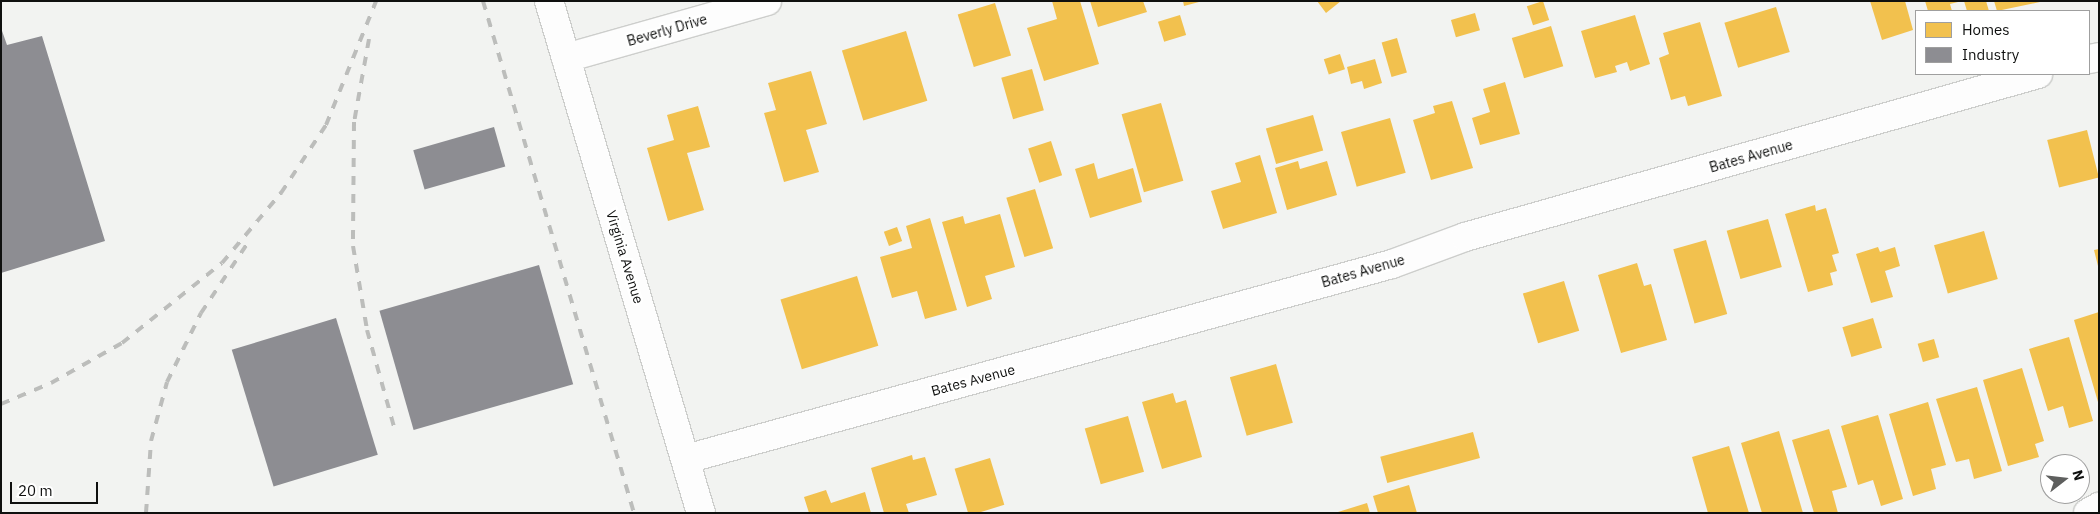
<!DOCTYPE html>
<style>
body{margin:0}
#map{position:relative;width:2100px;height:514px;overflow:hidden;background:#f2f3f1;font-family:"IBM Plex Sans",sans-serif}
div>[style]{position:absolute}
.homes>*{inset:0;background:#f2c14e;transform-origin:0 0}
.industry>*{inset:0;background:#8d8d92;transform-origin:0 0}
.roads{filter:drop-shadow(1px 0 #cdcecc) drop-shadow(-1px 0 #cdcecc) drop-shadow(0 1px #cdcecc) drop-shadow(0 -1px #cdcecc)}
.minor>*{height:28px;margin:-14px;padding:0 14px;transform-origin:14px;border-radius:14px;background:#fdfdfd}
.tertiary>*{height:28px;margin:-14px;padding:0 14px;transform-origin:14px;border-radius:14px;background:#fdfdfd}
.rail>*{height:4px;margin-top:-2px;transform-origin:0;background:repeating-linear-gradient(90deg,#bcbdbb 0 9px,transparent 0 18px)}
span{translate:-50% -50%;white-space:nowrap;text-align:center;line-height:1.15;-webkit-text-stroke:5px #fff;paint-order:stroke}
.street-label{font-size:14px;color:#0f100f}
.frame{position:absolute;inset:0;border:2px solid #0f100f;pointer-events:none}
.legend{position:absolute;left:1915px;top:10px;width:175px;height:65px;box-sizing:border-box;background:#fff;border:1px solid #9f9f9f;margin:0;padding:6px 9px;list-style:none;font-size:15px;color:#0f100f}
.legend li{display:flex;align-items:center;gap:10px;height:25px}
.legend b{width:25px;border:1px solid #9f9f9f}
.north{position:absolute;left:2040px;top:454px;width:50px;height:50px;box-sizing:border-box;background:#fff;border:1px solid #9f9f9f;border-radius:50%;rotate:74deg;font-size:14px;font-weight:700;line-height:20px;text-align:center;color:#0f100f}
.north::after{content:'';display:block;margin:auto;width:18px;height:22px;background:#5e5f5e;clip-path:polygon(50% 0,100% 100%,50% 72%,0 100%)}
.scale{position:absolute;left:10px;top:482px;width:88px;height:22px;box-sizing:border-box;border:2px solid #0f100f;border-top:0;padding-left:6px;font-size:15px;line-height:18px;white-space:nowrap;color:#0f100f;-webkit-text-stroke:4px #fff;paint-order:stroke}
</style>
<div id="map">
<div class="homes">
<i style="clip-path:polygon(1052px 1px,1080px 1px,1099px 64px,1044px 81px,1027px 28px,1057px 19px)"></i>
<i style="clip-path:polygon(1090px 1px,1143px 1px,1147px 12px,1098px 27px)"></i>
<i style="clip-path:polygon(1183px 1px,1199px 1px,1199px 2px,1184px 6px)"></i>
<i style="clip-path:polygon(1317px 1px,1341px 1px,1326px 13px)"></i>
<i style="left:1543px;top:1px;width:20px;height:17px;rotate:72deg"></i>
<i style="clip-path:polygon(1870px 1px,1905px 1px,1913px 30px,1882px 40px)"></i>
<i style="clip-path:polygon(1925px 1px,1958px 1px,1958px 2px,1950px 4px,1952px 11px,1928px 11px)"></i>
<i style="clip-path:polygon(1964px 1px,1986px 1px,1989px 11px,1967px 11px)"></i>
<i style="clip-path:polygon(1994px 1px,2040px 1px,2040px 2px,1997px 11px)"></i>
<i style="left:995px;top:3px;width:55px;height:39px;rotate:73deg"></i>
<i style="left:1776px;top:7px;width:47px;height:54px;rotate:73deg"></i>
<i style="left:1475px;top:13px;width:18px;height:25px;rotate:74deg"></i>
<i style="left:1180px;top:15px;width:21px;height:23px;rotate:73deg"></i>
<i style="clip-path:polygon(1635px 15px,1650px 64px,1630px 71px,1627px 62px,1615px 66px,1617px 72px,1595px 78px,1581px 31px)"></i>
<i style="clip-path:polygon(1700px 22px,1722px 96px,1688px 106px,1685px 96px,1671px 100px,1659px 58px,1669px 54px,1663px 33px)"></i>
<i style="left:1551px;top:26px;width:42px;height:41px;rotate:73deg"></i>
<i style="left:906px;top:31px;width:73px;height:67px;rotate:73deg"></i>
<i style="left:1397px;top:38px;width:36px;height:16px;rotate:74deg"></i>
<i style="left:1340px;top:54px;width:16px;height:17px;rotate:72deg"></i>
<i style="clip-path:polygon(1375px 59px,1382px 83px,1364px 89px,1362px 81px,1351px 84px,1347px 67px)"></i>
<i style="left:1032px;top:69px;width:43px;height:32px;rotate:74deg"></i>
<i style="clip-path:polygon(811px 71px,827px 124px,806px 130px,819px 172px,784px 182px,764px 113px,776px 110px,768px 83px)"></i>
<i style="clip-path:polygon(1505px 82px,1520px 134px,1480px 145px,1472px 118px,1490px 112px,1483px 89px)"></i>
<i style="clip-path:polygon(1452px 101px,1473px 168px,1431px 180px,1413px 120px,1435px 113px,1433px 106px)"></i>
<i style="left:1161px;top:103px;width:81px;height:41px;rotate:74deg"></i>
<i style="clip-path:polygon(698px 106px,710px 147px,687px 153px,704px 210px,668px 221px,647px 148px,674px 140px,667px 115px)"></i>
<i style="left:1313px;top:115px;width:37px;height:49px;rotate:74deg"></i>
<i style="left:1390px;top:118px;width:57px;height:51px;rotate:74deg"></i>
<i style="left:2087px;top:130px;width:49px;height:41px;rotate:76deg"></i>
<i style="left:1051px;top:141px;width:36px;height:24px;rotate:72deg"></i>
<i style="clip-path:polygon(1260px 155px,1277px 213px,1223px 229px,1211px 191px,1241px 182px,1235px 163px)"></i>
<i style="clip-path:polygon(1298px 161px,1300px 169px,1327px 161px,1337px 195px,1287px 210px,1275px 168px)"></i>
<i style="clip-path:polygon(1094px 163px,1098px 179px,1133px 168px,1142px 202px,1090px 218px,1075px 169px)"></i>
<i style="left:1035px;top:189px;width:62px;height:30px;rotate:73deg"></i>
<i style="clip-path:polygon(1815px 205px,1816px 211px,1826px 208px,1839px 253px,1832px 255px,1837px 271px,1830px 273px,1833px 285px,1808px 292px,1785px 214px)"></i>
<i style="clip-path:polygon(1000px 214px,1015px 267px,985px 276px,992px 299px,967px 307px,942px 222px,963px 216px,965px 224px)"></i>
<i style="clip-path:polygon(930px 218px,957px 310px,925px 319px,917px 291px,892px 298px,880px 257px,912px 248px,906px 226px)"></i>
<i style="left:1768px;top:219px;width:50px;height:43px;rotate:74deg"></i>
<i style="left:897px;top:227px;width:15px;height:14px;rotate:70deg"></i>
<i style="left:1984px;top:231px;width:50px;height:52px;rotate:74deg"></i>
<i style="left:1706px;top:240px;width:77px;height:34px;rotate:74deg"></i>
<i style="clip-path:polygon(1878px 247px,1880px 252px,1895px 247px,1900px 266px,1885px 271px,1893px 297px,1871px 303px,1856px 254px)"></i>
<i style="clip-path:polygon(2099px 249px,2099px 266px,2098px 266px,2094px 250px)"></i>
<i style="clip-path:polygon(1637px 263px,1644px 286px,1651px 284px,1667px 340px,1621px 353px,1598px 275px)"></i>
<i style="left:857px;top:276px;width:73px;height:80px;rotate:73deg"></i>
<i style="left:1564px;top:281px;width:52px;height:43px;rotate:73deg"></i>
<i style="clip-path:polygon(2099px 312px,2099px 402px,2098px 402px,2074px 320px)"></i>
<i style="left:1873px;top:318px;width:31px;height:32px;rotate:73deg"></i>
<i style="clip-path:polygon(2069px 337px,2093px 421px,2069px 428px,2063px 406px,2048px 411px,2029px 349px)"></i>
<i style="left:1934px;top:339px;width:19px;height:17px;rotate:74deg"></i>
<i style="left:1276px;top:364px;width:61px;height:48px;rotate:74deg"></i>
<i style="clip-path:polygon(2022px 368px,2044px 441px,2035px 444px,2039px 457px,2008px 466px,1983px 380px)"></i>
<i style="clip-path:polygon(1977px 387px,2002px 471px,1974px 479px,1969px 459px,1956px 462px,1936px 399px)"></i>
<i style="clip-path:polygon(1173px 393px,1176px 403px,1186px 400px,1202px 457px,1162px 469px,1142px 402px)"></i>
<i style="clip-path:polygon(1928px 402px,1946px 465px,1931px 469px,1936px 489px,1913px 496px,1889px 414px)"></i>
<i style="clip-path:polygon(1878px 415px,1903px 499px,1881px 506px,1873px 480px,1858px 485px,1841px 426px)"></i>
<i style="left:1128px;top:416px;width:58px;height:45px;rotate:74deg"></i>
<i style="clip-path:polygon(1829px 429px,1847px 487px,1832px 491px,1838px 513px,1814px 513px,1792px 440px)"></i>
<i style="clip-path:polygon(1779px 431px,1803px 513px,1762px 513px,1741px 443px)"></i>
<i style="left:1473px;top:432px;width:27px;height:96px;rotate:75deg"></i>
<i style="clip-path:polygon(1729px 446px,1749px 513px,1708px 513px,1692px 457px)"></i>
<i style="clip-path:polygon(912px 455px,913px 460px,925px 457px,937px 495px,906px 504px,909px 513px,884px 513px,871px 468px)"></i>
<i style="left:990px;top:458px;width:49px;height:37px;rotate:73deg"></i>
<i style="clip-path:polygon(1409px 485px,1417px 513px,1378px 513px,1373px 496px)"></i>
<i style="clip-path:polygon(826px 490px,831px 503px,865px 492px,871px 513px,809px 513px,804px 497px)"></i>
<i style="clip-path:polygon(1367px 503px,1370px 513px,1338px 513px,1338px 512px)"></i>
</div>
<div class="industry">
<i style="clip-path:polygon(1px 28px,7px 45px,42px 36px,105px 241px,1px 273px)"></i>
<i style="left:494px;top:127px;width:41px;height:84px;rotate:74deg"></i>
<i style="left:539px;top:265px;width:124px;height:166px;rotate:74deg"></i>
<i style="left:336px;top:318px;width:143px;height:109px;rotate:73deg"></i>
</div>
<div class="roads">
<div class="minor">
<i style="left:566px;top:58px;width:209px;rotate:-15.8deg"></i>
<i style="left:2089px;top:59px;width:10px;rotate:-11deg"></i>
<i style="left:686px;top:459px;width:732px;rotate:-15.44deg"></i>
<i style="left:1392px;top:264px;width:78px;rotate:-20.3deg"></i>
<i style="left:1465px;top:237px;width:596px;rotate:-15.88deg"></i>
<i style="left:2088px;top:513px;width:13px;rotate:-29deg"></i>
</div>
<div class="tertiary">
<i style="left:549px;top:1px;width:534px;rotate:73.47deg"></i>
</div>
</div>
<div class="rail">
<i style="left:483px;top:1px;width:534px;rotate:73.57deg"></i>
<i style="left:369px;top:39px;width:84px;rotate:100.2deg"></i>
<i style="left:354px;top:122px;width:124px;rotate:90.5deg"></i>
<i style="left:353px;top:246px;width:85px;rotate:80.5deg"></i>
<i style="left:367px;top:330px;width:104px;rotate:74.4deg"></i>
<i style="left:1px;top:404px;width:54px;rotate:-22.8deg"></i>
<i style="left:51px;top:383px;width:81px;rotate:-29.4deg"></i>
<i style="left:122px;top:343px;width:128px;rotate:-38.7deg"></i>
<i style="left:222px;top:263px;width:92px;rotate:-49.9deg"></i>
<i style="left:281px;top:193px;width:82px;rotate:-56.5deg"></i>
<i style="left:326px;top:125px;width:134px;rotate:-68deg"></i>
<i style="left:146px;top:513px;width:72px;rotate:-86deg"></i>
<i style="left:151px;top:441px;width:61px;rotate:-74.8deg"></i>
<i style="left:167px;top:382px;width:77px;rotate:-63.8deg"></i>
<i style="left:201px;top:313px;width:87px;rotate:-56.3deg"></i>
</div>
<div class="street-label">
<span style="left:667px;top:30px;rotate:-16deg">Beverly Drive</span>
<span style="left:1751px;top:156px;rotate:-16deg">Bates Avenue</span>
<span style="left:625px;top:257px;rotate:73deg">Virginia Avenue</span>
<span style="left:1363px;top:271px;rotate:-16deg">Bates Avenue</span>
<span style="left:973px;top:380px;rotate:-15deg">Bates Avenue</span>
</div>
<div class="frame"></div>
<ul class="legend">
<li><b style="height:14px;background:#f2c14e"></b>Homes</li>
<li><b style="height:14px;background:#8d8d92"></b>Industry</li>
</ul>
<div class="north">N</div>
<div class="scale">20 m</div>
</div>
